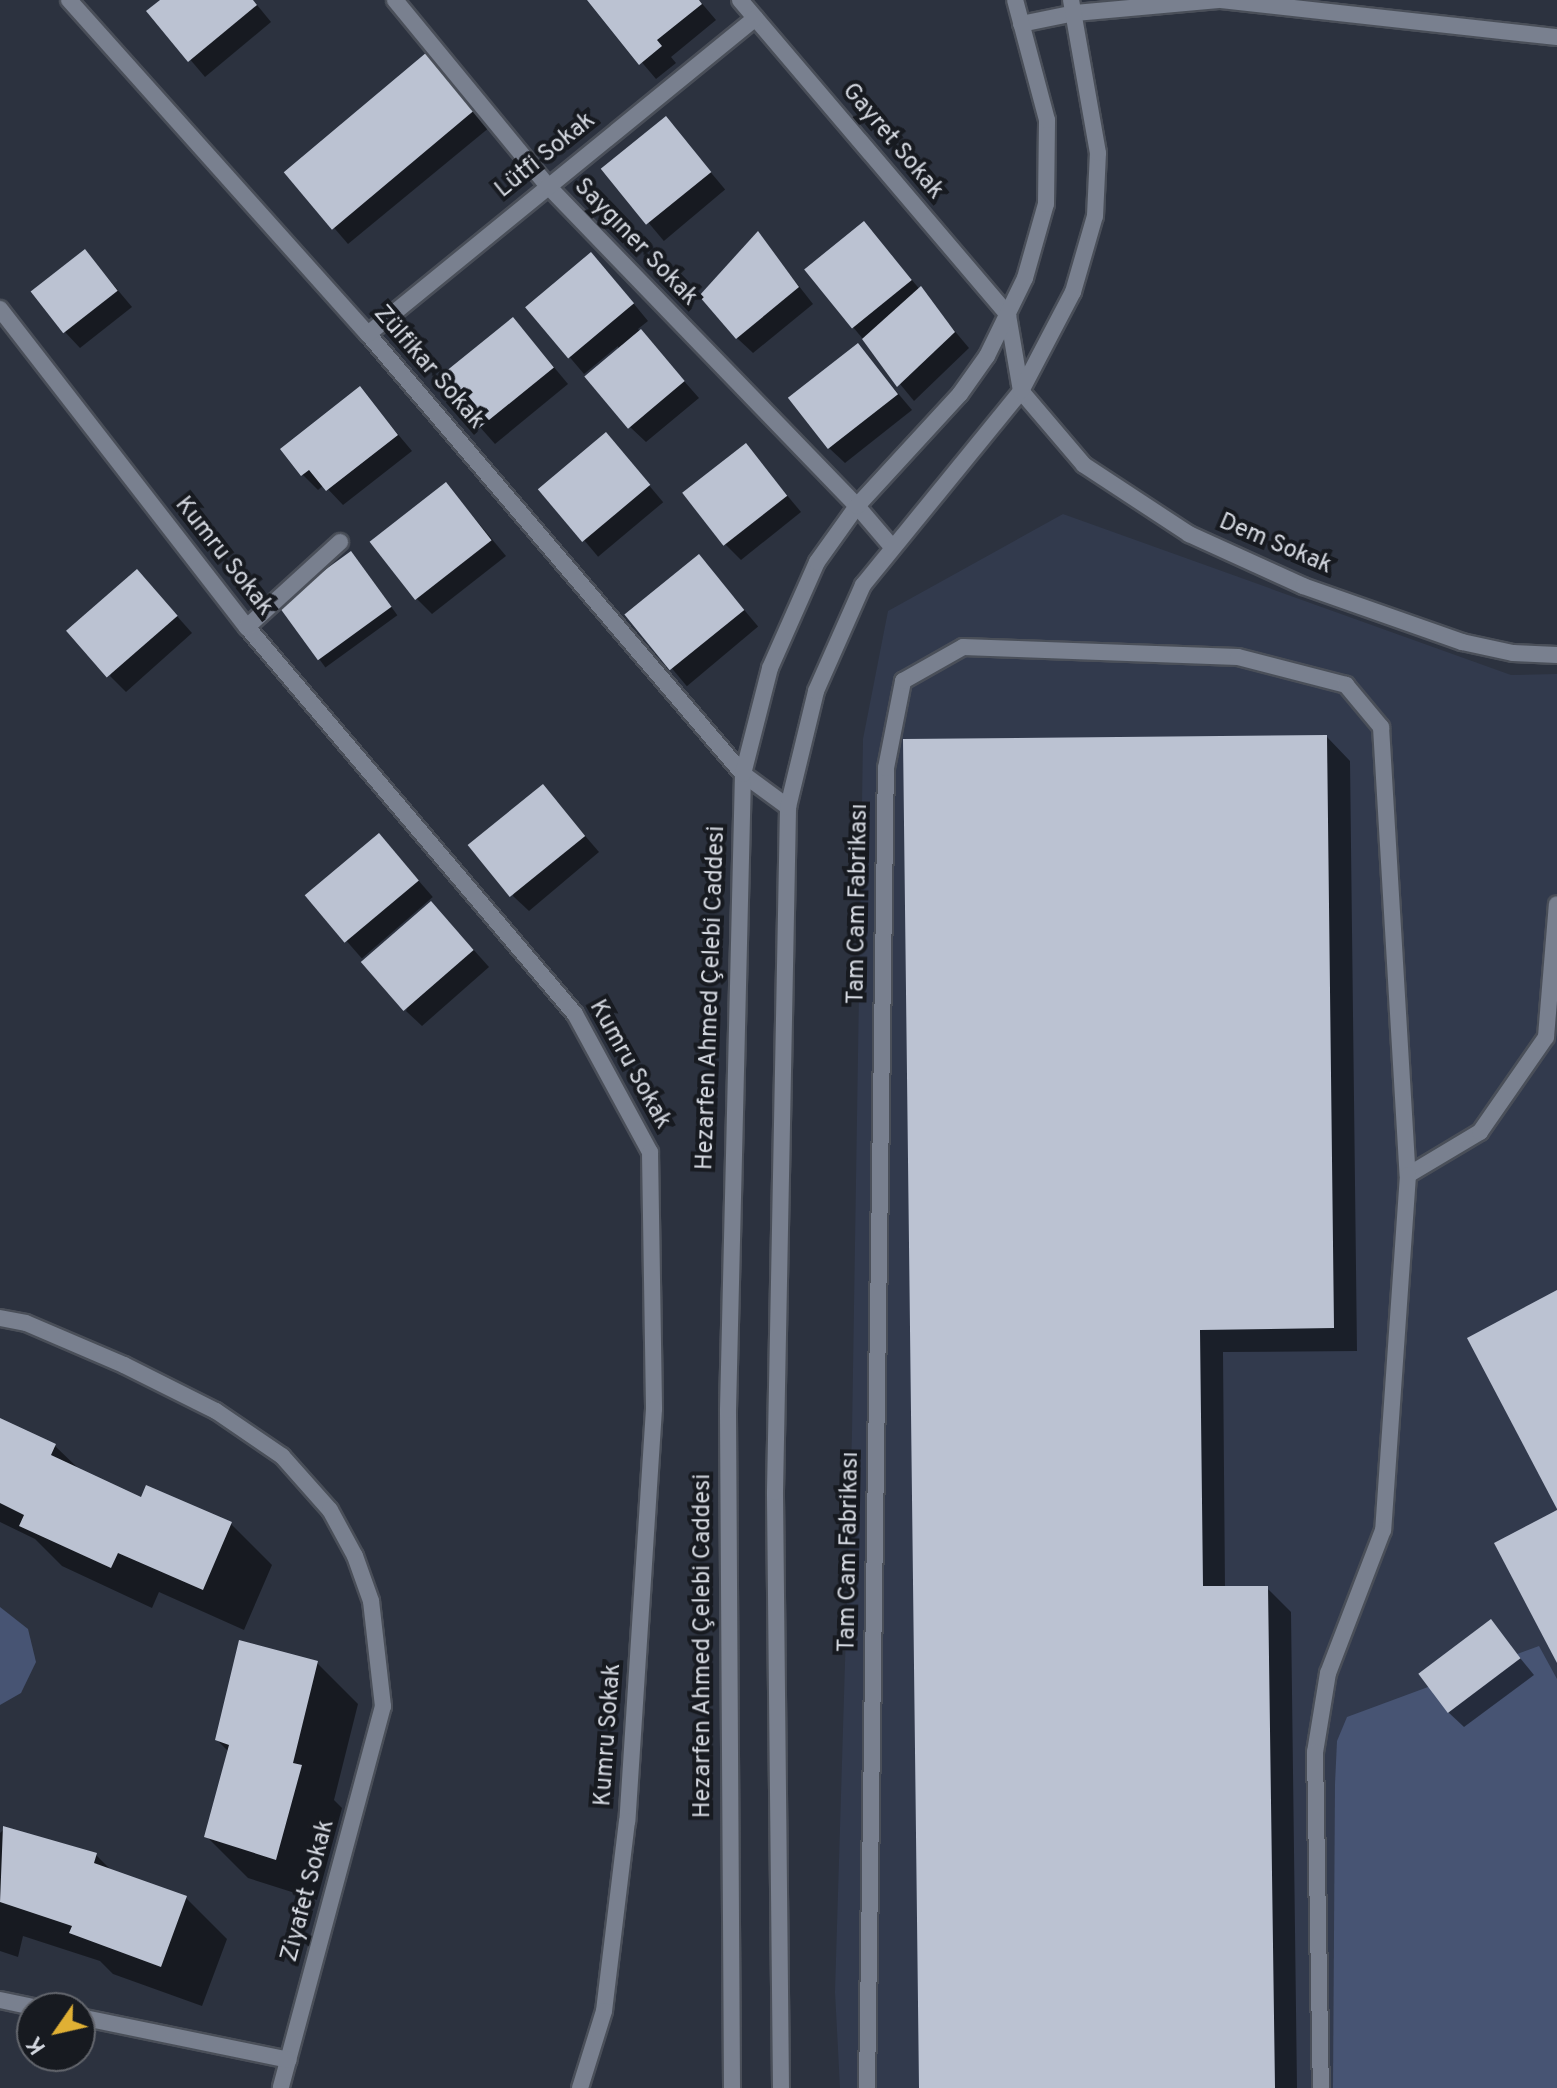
<!DOCTYPE html>
<meta charset="utf-8">
<style>
body{margin:0}
#map{position:relative;width:1557px;height:2088px;overflow:hidden;background:#2c323f;font-family:Overpass,sans-serif}
div>[style]{position:absolute}
.built>*{inset:0;background:#323a4d}
.green>*{inset:0;background:#475473}
.shadow>*{inset:0;background:#0007;transform-origin:0 0}
.building>*{inset:0;background:#bbc2d2;transform-origin:0 0}
.roads{filter:drop-shadow(2px 0 #4a4f59) drop-shadow(-2px 0 #4a4f59) drop-shadow(0 2px #4a4f59) drop-shadow(0 -2px #4a4f59)}
.service>*{height:16px;margin:-8px;padding:0 8px;transform-origin:8px;border-radius:8px;background:#79808f}
.minor>*{height:16px;margin:-8px;padding:0 8px;transform-origin:8px;border-radius:8px;background:#79808f}
.tertiary>*{height:16px;margin:-8px;padding:0 8px;transform-origin:8px;border-radius:8px;background:#79808f}
span{translate:-50% -50%;white-space:nowrap;text-align:center;line-height:1.15;-webkit-text-stroke:8px #171a20;paint-order:stroke}
.street-label{font-size:24px;color:#d4d8e0}
.north{position:absolute;left:16px;top:1992px;width:80px;height:80px;box-sizing:border-box;background:#171a20;border:2px solid #63666d;border-radius:50%;rotate:236deg;font-size:22px;font-weight:700;line-height:32px;text-align:center;color:#d4d8e0}
.north::after{content:'';display:block;margin:auto;width:28px;height:36px;background:#e0b034;clip-path:polygon(50% 0,100% 100%,50% 72%,0 100%)}
</style>
<div id="map">
<div class="built">
<i style="clip-path:polygon(1063px 514px,1511px 675px,1557px 674px,1557px 2088px,840px 2088px,835px 1992px,852px 1433px,863px 739px,888px 611px)"></i>
</div>
<div class="green">
<i style="clip-path:polygon(0 1607px,28px 1629px,36px 1662px,21px 1693px,0 1705px)"></i>
<i style="clip-path:polygon(1539px 1646px,1557px 1679px,1557px 2088px,1333px 2088px,1335px 1784px,1337px 1741px,1347px 1717px)"></i>
</div>
<div class="shadow">
<i style="clip-path:polygon(163px 0,253px 0,271px 22px,205px 77px,149px 11px)"></i>
<i style="clip-path:polygon(589px 0,699px 0,716px 20px,671px 57px,676px 63px,656px 79px)"></i>
<i style="clip-path:polygon(442px 71px,490px 127px,348px 244px,291px 178px)"></i>
<i style="left:666px;top:119px;width:92px;height:80px;rotate:50deg"></i>
<i style="clip-path:polygon(864px 223px,969px 348px,914px 401px,853px 327px)"></i>
<i style="clip-path:polygon(758px 234px,813px 304px,753px 353px,737px 338px)"></i>
<i style="clip-path:polygon(85px 251px,132px 307px,80px 348px,65px 332px)"></i>
<i style="clip-path:polygon(606px 270px,648px 321px,638px 329px,699px 398px,646px 442px,630px 427px,618px 346px,584px 374px,527px 307px)"></i>
<i style="clip-path:polygon(528px 336px,568px 384px,495px 444px,440px 382px)"></i>
<i style="clip-path:polygon(858px 346px,912px 410px,845px 463px,829px 448px)"></i>
<i style="clip-path:polygon(360px 389px,412px 451px,343px 505px,324px 485px,318px 490px,302px 474px)"></i>
<i style="left:606px;top:434px;width:89px;height:85px;rotate:50deg"></i>
<i style="clip-path:polygon(746px 446px,801px 512px,741px 560px,725px 544px)"></i>
<i style="clip-path:polygon(446px 484px,506px 556px,432px 614px,416px 598px)"></i>
<i style="left:699px;top:556px;width:92px;height:93px;rotate:50deg"></i>
<i style="left:358px;top:561px;width:67px;height:89px;rotate:54deg"></i>
<i style="clip-path:polygon(152px 588px,192px 633px,126px 692px,110px 676px)"></i>
<i style="clip-path:polygon(1327px 737px,1350px 761px,1357px 1351px,1223px 1352px,1225px 1588px,1267px 1588px,1291px 1612px,1297px 2088px,921px 2088px)"></i>
<i style="clip-path:polygon(543px 787px,599px 852px,529px 911px,513px 896px)"></i>
<i style="left:379px;top:835px;width:82px;height:94px;rotate:49deg"></i>
<i style="clip-path:polygon(447px 920px,489px 967px,422px 1026px,406px 1011px)"></i>
<i style="clip-path:polygon(0 1420px,55px 1446px,80px 1470px,142px 1500px,231px 1524px,272px 1565px,244px 1630px,159px 1592px,152px 1608px,62px 1566px,35px 1539px,0 1522px)"></i>
<i style="clip-path:polygon(1491px 1622px,1534px 1675px,1464px 1727px,1448px 1712px)"></i>
<i style="clip-path:polygon(317px 1663px,358px 1704px,334px 1800px,342px 1808px,317px 1900px,248px 1878px,207px 1837px,229px 1752px,217px 1740px)"></i>
<i style="clip-path:polygon(5px 1828px,96px 1855px,113px 1872px,186px 1898px,227px 1939px,202px 2006px,113px 1974px,100px 1961px,23px 1936px,18px 1957px,0 1951px,0 1833px)"></i>
</div>
<div class="building">
<i style="clip-path:polygon(160px 0,253px 0,257px 5px,188px 62px,146px 11px)"></i>
<i style="clip-path:polygon(587px 0,699px 0,702px 4px,657px 40px,662px 46px,639px 65px)"></i>
<i style="left:427px;top:52px;width:75px;height:187px;rotate:50deg"></i>
<i style="left:666px;top:116px;width:72px;height:84px;rotate:51deg"></i>
<i style="left:864px;top:221px;width:76px;height:77px;rotate:51deg"></i>
<i style="clip-path:polygon(758px 231px,799px 287px,736px 339px,699px 296px)"></i>
<i style="left:85px;top:249px;width:53px;height:69px;rotate:52deg"></i>
<i style="left:591px;top:252px;width:67px;height:86px;rotate:50deg"></i>
<i style="clip-path:polygon(921px 286px,955px 332px,897px 387px,862px 339px)"></i>
<i style="left:513px;top:317px;width:65px;height:99px;rotate:51deg"></i>
<i style="left:641px;top:329px;width:68px;height:74px;rotate:50deg"></i>
<i style="left:858px;top:343px;width:65px;height:89px;rotate:52deg"></i>
<i style="clip-path:polygon(360px 386px,398px 435px,326px 491px,309px 470px,301px 476px,280px 449px)"></i>
<i style="left:606px;top:432px;width:69px;height:89px;rotate:50deg"></i>
<i style="left:746px;top:443px;width:67px;height:81px;rotate:52deg"></i>
<i style="left:446px;top:482px;width:74px;height:97px;rotate:52deg"></i>
<i style="left:351px;top:551px;width:69px;height:91px;rotate:54deg"></i>
<i style="left:699px;top:554px;width:72px;height:96px;rotate:51deg"></i>
<i style="left:137px;top:569px;width:62px;height:94px;rotate:49deg"></i>
<i style="clip-path:polygon(1327px 735px,1334px 1328px,1200px 1330px,1203px 1586px,1268px 1586px,1275px 2088px,919px 2088px,903px 739px)"></i>
<i style="left:543px;top:784px;width:67px;height:97px;rotate:51deg"></i>
<i style="left:379px;top:833px;width:62px;height:97px;rotate:50deg"></i>
<i style="left:431px;top:901px;width:65px;height:93px;rotate:49deg"></i>
<i style="clip-path:polygon(1557px 1290px,1557px 1509px,1467px 1338px)"></i>
<i style="clip-path:polygon(0 1418px,56px 1444px,51px 1455px,141px 1497px,146px 1485px,232px 1522px,203px 1590px,118px 1553px,111px 1568px,19px 1526px,24px 1515px,0 1503px)"></i>
<i style="clip-path:polygon(1557px 1510px,1557px 1663px,1494px 1543px)"></i>
<i style="left:1491px;top:1619px;width:49px;height:91px;rotate:53deg"></i>
<i style="clip-path:polygon(239px 1640px,318px 1661px,293px 1763px,302px 1765px,276px 1860px,204px 1837px,229px 1745px,215px 1740px)"></i>
<i style="clip-path:polygon(3px 1826px,97px 1853px,94px 1863px,187px 1896px,161px 1967px,69px 1933px,72px 1926px,0 1902px)"></i>
</div>
<div class="roads">
<div class="service">
<i style="left:1408px;top:1175px;width:84px;rotate:-30.8deg"></i>
<i style="left:1480px;top:1132px;width:116px;rotate:-55.2deg"></i>
<i style="left:1546px;top:1037px;width:133px;rotate:-85.3deg"></i>
<i style="left:867px;top:2088px;width:1320px;rotate:-89.18deg"></i>
<i style="left:886px;top:768px;width:89px;rotate:-78.9deg"></i>
<i style="left:903px;top:681px;width:69px;rotate:-29.5deg"></i>
<i style="left:963px;top:647px;width:275px;rotate:2.1deg"></i>
<i style="left:1238px;top:657px;width:112px;rotate:14.5deg"></i>
<i style="left:1346px;top:685px;width:55px;rotate:50.2deg"></i>
<i style="left:1381px;top:727px;width:449px;rotate:86.6deg"></i>
<i style="left:1408px;top:1175px;width:356px;rotate:94deg"></i>
<i style="left:1383px;top:1530px;width:153px;rotate:111deg"></i>
<i style="left:1328px;top:1673px;width:80px;rotate:99.3deg"></i>
<i style="left:1315px;top:1752px;width:336px;rotate:89deg"></i>
</div>
<div class="minor">
<i style="left:69px;top:0;width:448px;rotate:48.2deg"></i>
<i style="left:368px;top:334px;width:578px;rotate:49.56deg"></i>
<i style="left:395px;top:0;width:239px;rotate:50.6deg"></i>
<i style="left:547px;top:185px;width:446px;rotate:46deg"></i>
<i style="left:740px;top:0;width:414px;rotate:49.6deg"></i>
<i style="left:1221px;top:0;width:338px;rotate:6.3deg"></i>
<i style="left:1075px;top:13px;width:144px;rotate:-5.2deg"></i>
<i style="left:0;top:309px;width:403px;rotate:52.2deg"></i>
<i style="left:247px;top:627px;width:507px;rotate:49.72deg"></i>
<i style="left:575px;top:1014px;width:157px;rotate:61.5deg"></i>
<i style="left:650px;top:1152px;width:257px;rotate:89.1deg"></i>
<i style="left:654px;top:1409px;width:413px;rotate:93.7deg"></i>
<i style="left:627px;top:1821px;width:191px;rotate:96.9deg"></i>
<i style="left:604px;top:2011px;width:81px;rotate:107.3deg"></i>
<i style="left:368px;top:334px;width:500px;rotate:-39.2deg"></i>
<i style="left:1021px;top:391px;width:97px;rotate:49.6deg"></i>
<i style="left:1084px;top:465px;width:126px;rotate:33.3deg"></i>
<i style="left:1189px;top:534px;width:125px;rotate:24.5deg"></i>
<i style="left:1303px;top:586px;width:169px;rotate:19.4deg"></i>
<i style="left:1462px;top:642px;width:52px;rotate:12.2deg"></i>
<i style="left:1513px;top:653px;width:44px;rotate:2.6deg"></i>
<i style="left:247px;top:627px;width:126px;rotate:-42.4deg"></i>
<i style="left:0;top:1318px;width:26px;rotate:11deg"></i>
<i style="left:26px;top:1323px;width:107px;rotate:23.2deg"></i>
<i style="left:124px;top:1365px;width:103px;rotate:26.6deg"></i>
<i style="left:216px;top:1411px;width:80px;rotate:34.3deg"></i>
<i style="left:282px;top:1456px;width:72px;rotate:48.4deg"></i>
<i style="left:330px;top:1510px;width:52px;rotate:61.5deg"></i>
<i style="left:355px;top:1556px;width:48px;rotate:70.4deg"></i>
<i style="left:371px;top:1601px;width:106px;rotate:83.5deg"></i>
<i style="left:383px;top:1706px;width:395px;rotate:105deg"></i>
<i style="left:0;top:2000px;width:38px;rotate:12deg"></i>
<i style="left:80px;top:2017px;width:213px;rotate:11.6deg"></i>
</div>
<div class="tertiary">
<i style="left:1021px;top:24px;width:55px;rotate:-11.5deg"></i>
<i style="left:1008px;top:315px;width:77px;rotate:80.3deg"></i>
<i style="left:857px;top:506px;width:54px;rotate:49.5deg"></i>
<i style="left:743px;top:774px;width:56px;rotate:36.3deg"></i>
<i style="left:732px;top:2088px;width:678px;rotate:-90.34deg"></i>
<i style="left:728px;top:1410px;width:636px;rotate:-88.65deg"></i>
<i style="left:743px;top:774px;width:109px;rotate:-75.7deg"></i>
<i style="left:770px;top:668px;width:116px;rotate:-66.1deg"></i>
<i style="left:817px;top:562px;width:69px;rotate:-54.5deg"></i>
<i style="left:857px;top:506px;width:152px;rotate:-47.4deg"></i>
<i style="left:960px;top:394px;width:47px;rotate:-54.6deg"></i>
<i style="left:987px;top:356px;width:87px;rotate:-64deg"></i>
<i style="left:1025px;top:278px;width:77px;rotate:-74.2deg"></i>
<i style="left:1046px;top:204px;width:84px;rotate:-89.3deg"></i>
<i style="left:1047px;top:120px;width:124px;rotate:-104.9deg"></i>
<i style="left:781px;top:2088px;width:596px;rotate:-90.58deg"></i>
<i style="left:775px;top:1492px;width:685px;rotate:-88.91deg"></i>
<i style="left:788px;top:807px;width:119px;rotate:-76.4deg"></i>
<i style="left:816px;top:691px;width:116px;rotate:-66.1deg"></i>
<i style="left:863px;top:585px;width:250px;rotate:-50.8deg"></i>
<i style="left:1021px;top:391px;width:112px;rotate:-62.3deg"></i>
<i style="left:1073px;top:292px;width:79px;rotate:-73.9deg"></i>
<i style="left:1095px;top:216px;width:63px;rotate:-87.3deg"></i>
<i style="left:1098px;top:153px;width:155px;rotate:-100deg"></i>
</div>
</div>
<div class="street-label">
<span style="left:892px;top:142px;rotate:50deg">Gayret Sokak</span>
<span style="left:546px;top:156px;rotate:-39deg">Lütfi Sokak</span>
<span style="left:635px;top:243px;rotate:46deg">Saygıner Sokak</span>
<span style="left:428px;top:368px;rotate:49deg">Zülfikar Sokak</span>
<span style="left:1275px;top:545px;rotate:23deg">Dem Sokak</span>
<span style="left:223px;top:557px;rotate:52deg">Kumru Sokak</span>
<span style="left:859px;top:904px;rotate:-89deg">Tam Cam Fabrikası</span>
<span style="left:712px;top:998px;rotate:-88deg">Hezarfen Ahmed Çelebi Caddesi</span>
<span style="left:629px;top:1065px;rotate:61deg">Kumru Sokak</span>
<span style="left:850px;top:1552px;rotate:-89deg">Tam Cam Fabrikası</span>
<span style="left:704px;top:1646px;rotate:-90deg">Hezarfen Ahmed Çelebi Caddesi</span>
<span style="left:609px;top:1735px;rotate:-86deg">Kumru Sokak</span>
<span style="left:309px;top:1891px;rotate:-75deg">Ziyafet Sokak</span>
</div>
<div class="north">K</div>
</div>
